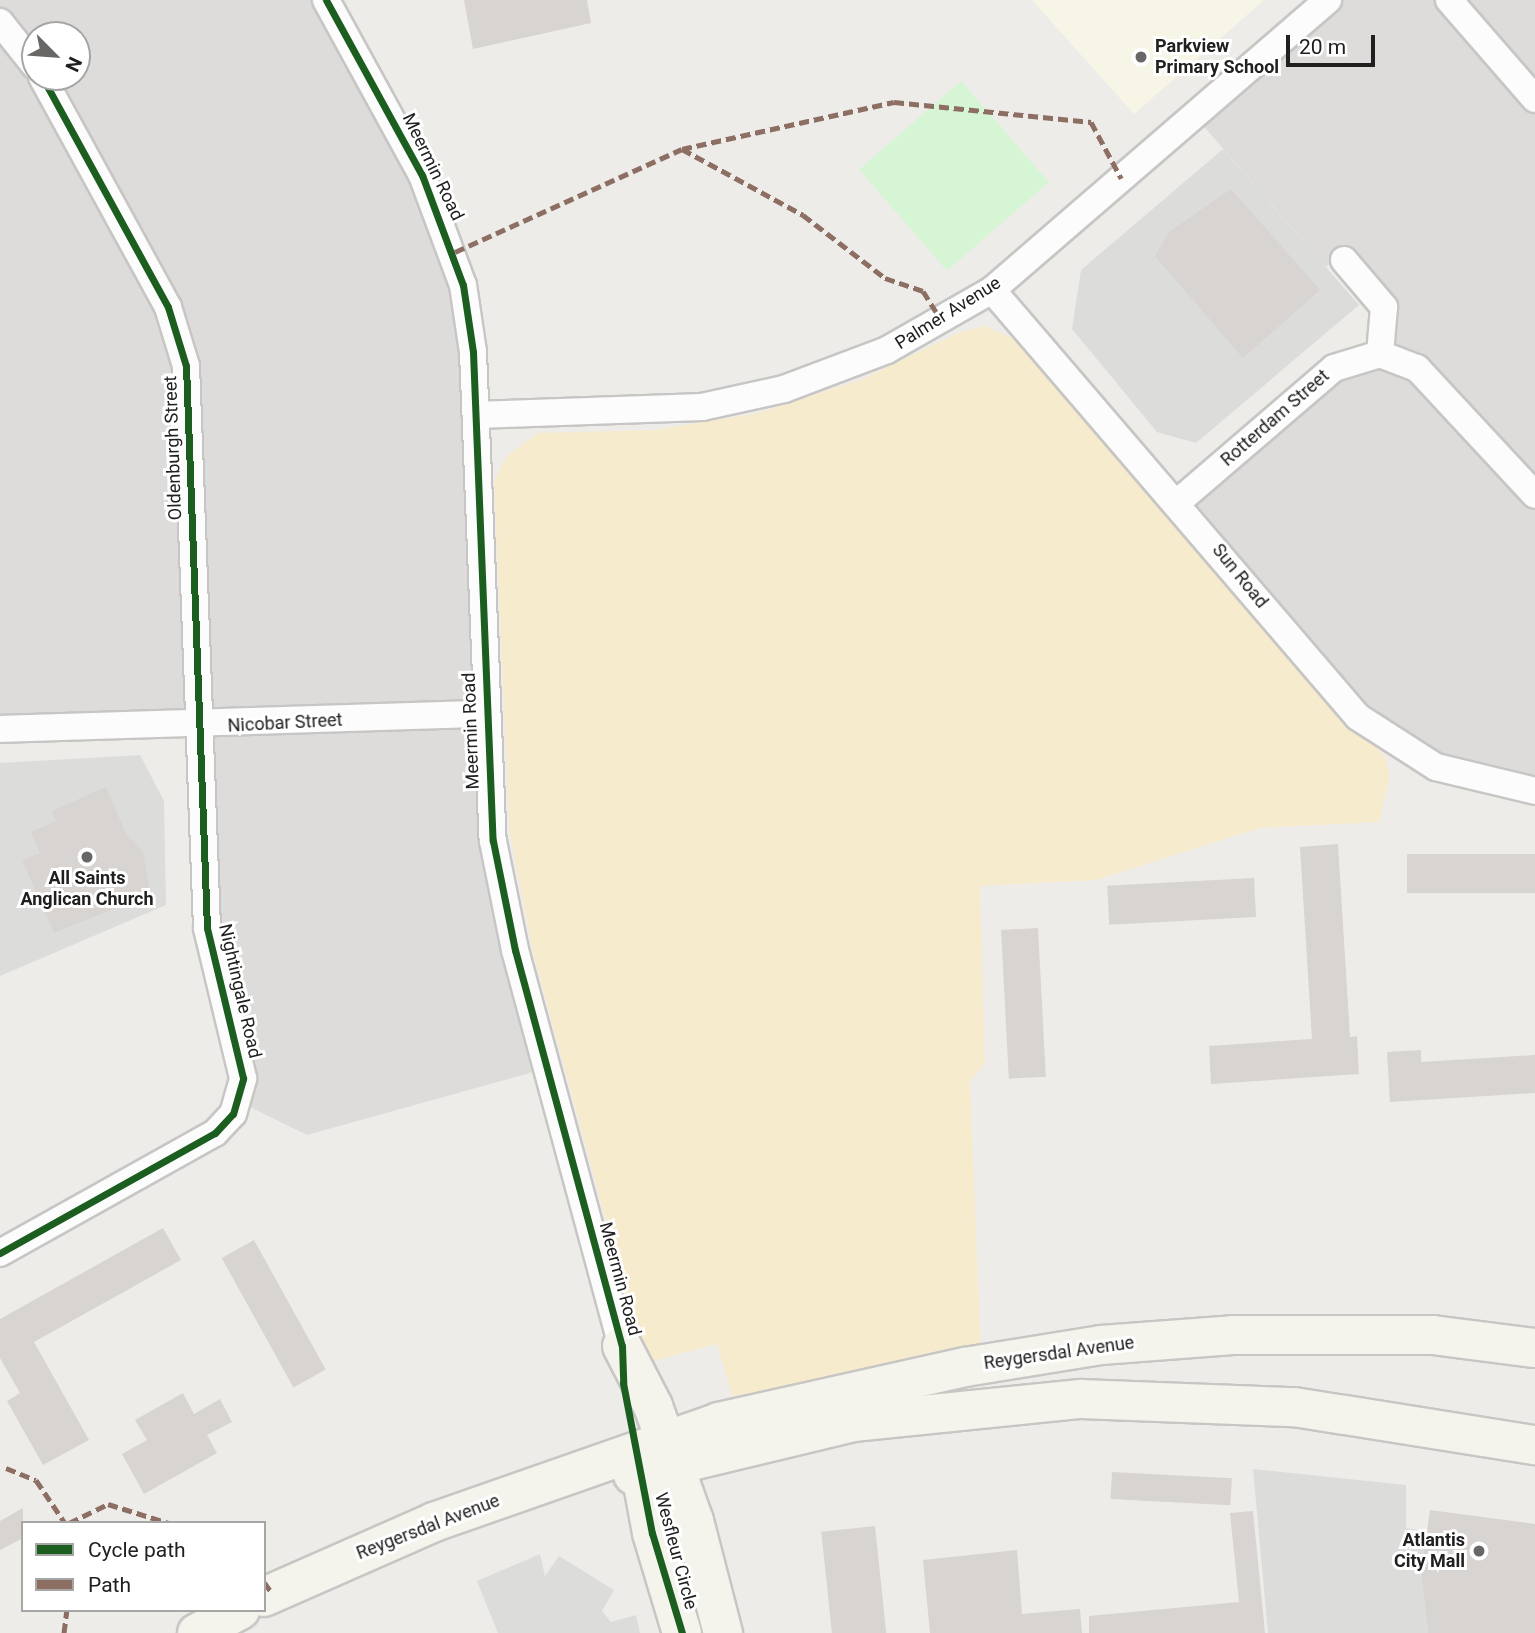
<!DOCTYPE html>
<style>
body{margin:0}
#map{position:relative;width:1535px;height:1633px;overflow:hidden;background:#eeece9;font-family:Roboto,sans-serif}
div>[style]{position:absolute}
.residential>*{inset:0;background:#dddcda}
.education>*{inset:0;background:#f7f5e5}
.religious>*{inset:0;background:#dcdcda}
.sand>*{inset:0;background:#f7ebce}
.park>*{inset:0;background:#d6f5d4;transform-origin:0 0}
.building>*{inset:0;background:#d7d4d2;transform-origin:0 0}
.roads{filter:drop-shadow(2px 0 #c7c6c5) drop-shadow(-2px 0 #c7c6c5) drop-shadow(0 2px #c7c6c5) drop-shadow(0 -2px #c7c6c5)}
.street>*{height:26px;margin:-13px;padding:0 13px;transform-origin:13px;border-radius:13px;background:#fcfcfc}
.secondary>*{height:38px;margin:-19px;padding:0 19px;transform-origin:19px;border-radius:19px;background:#f4f4ec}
.quiet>*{height:5px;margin-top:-2.5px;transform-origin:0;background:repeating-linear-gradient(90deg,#8d6e63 0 10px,transparent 0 15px)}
.cycleway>*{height:7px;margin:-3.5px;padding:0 3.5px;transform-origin:3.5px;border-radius:3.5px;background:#1b5e20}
.dots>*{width:19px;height:19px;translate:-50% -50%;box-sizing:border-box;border:4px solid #fff;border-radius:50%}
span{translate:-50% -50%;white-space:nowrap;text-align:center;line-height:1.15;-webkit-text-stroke:6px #fff;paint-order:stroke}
.poi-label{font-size:18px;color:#202020;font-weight:700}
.left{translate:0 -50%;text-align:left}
.right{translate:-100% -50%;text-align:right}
.street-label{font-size:18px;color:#202020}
.legend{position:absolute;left:21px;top:1521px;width:245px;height:91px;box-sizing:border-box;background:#fff;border:2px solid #a6a6a6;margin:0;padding:9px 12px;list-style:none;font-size:21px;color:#202020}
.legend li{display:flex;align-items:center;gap:14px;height:35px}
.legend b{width:35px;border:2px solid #a6a6a6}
.north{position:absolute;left:21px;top:21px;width:70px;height:70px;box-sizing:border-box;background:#fff;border:2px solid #a6a6a6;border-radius:50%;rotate:115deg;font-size:19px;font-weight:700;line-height:28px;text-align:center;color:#202020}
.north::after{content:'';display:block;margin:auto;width:24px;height:32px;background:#686766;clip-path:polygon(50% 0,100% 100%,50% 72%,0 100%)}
.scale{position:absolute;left:1286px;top:35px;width:89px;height:32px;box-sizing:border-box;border:4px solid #202020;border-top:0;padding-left:9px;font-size:21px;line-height:24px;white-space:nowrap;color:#202020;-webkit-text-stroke:5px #fff;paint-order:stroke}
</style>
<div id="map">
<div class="residential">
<i style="clip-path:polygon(evenodd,0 0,328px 0,455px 247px,491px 784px,551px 1067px,307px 1135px,240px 1102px,209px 927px,200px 729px,0 730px,0 0,35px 35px,77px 35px,77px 77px,35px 77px,35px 35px)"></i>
<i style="clip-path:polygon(1325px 0,1535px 0,1535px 788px,1385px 735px,1178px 498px,1333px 367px,1379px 352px,1382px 308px,1337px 257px,1326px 267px,1193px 114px)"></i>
</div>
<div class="education">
<i style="clip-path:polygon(1032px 0,1264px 0,1134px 114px)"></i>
</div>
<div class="religious">
<i style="clip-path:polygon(1223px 149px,1359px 305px,1196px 443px,1157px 432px,1072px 329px,1081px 270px)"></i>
<i style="clip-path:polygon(140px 755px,164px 801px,166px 905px,0 976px,0 763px)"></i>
<i style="clip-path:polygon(1253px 1469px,1406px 1485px,1406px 1528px,1427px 1531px,1421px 1571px,1428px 1633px,1268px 1633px)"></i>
<i style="clip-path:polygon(540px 1554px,545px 1576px,559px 1556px,614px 1590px,602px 1611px,611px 1622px,636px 1615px,640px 1633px,498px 1633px,477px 1581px)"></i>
</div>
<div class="sand">
<i style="clip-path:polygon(985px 326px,1021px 342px,1328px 702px,1384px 755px,1390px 775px,1379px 822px,1260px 828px,1096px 880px,980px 886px,985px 1063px,970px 1081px,981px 1352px,735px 1406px,717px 1344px,645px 1363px,533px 952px,510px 834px,494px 482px,507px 456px,538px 433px,653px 430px,755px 414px,863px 379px,960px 332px)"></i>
</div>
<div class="park">
<i style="left:961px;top:81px;width:134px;height:135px;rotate:49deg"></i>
</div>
<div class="building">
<i style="clip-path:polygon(464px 0,587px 0,591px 23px,473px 49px)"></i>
<i style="clip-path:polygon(1231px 189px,1320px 290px,1243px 358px,1155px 256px,1169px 232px)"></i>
<i style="clip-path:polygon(106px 787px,126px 834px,143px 851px,150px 894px,54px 933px,22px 860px,40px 853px,31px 832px,56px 821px,52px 811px)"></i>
<i style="clip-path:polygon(1338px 844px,1350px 1037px,1357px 1036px,1359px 1074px,1211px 1084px,1209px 1046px,1312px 1039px,1300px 847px)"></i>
<i style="left:1535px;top:854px;width:39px;height:128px;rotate:90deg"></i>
<i style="left:1254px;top:878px;width:39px;height:147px;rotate:87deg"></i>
<i style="left:1038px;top:928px;width:149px;height:37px;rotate:87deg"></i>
<i style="clip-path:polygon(1421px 1050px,1421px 1062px,1535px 1055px,1535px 1093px,1390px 1102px,1387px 1052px)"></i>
<i style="clip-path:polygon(163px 1228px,181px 1260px,34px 1342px,89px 1440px,43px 1465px,7px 1401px,20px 1393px,0 1358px,0 1319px)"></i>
<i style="left:254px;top:1240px;width:148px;height:37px;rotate:61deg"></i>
<i style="clip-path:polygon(183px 1393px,194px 1414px,220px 1399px,232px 1422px,207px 1435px,217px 1453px,144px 1494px,122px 1454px,147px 1440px,135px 1420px)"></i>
<i style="left:1112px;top:1472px;width:120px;height:27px;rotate:3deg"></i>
<i style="clip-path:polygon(23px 1508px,23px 1538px,0 1550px,0 1521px)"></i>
<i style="clip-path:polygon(1430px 1510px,1535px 1524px,1535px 1633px,1428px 1633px,1421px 1571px)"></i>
<i style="clip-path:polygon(1253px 1511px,1265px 1633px,1089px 1633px,1089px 1616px,1239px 1602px,1230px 1513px)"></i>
<i style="left:875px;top:1526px;width:108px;height:54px;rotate:84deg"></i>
<i style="clip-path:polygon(1017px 1550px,1022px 1614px,1080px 1609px,1082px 1633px,930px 1633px,923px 1560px)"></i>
</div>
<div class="roads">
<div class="street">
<i style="left:326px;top:0;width:200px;rotate:61.3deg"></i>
<i style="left:422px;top:175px;width:117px;rotate:69.6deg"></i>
<i style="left:463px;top:285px;width:68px;rotate:81.5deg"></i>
<i style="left:473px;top:352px;width:489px;rotate:87.7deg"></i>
<i style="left:493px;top:841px;width:111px;rotate:78.6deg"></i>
<i style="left:515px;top:950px;width:410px;rotate:74.9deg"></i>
<i style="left:1449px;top:0;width:131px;rotate:49deg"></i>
<i style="left:0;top:22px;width:56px;rotate:51.5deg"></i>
<i style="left:1344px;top:260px;width:62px;rotate:49.6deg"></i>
<i style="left:1384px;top:307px;width:47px;rotate:94.9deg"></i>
<i style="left:992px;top:290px;width:562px;rotate:49.4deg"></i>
<i style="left:1358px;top:717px;width:93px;rotate:32.7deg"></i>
<i style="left:1436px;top:767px;width:102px;rotate:13.6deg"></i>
<i style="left:476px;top:415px;width:226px;rotate:-2deg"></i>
<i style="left:702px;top:407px;width:84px;rotate:-12.4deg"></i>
<i style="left:784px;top:389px;width:110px;rotate:-20.7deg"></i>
<i style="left:887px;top:350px;width:121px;rotate:-29.7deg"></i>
<i style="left:992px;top:290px;width:444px;rotate:-40.8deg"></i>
<i style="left:1179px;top:501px;width:204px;rotate:-40.6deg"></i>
<i style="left:1334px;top:368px;width:48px;rotate:-16.9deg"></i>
<i style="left:1380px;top:354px;width:40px;rotate:21deg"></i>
<i style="left:1417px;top:368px;width:173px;rotate:47.1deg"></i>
<i style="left:0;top:729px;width:486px;rotate:-1.8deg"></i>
<i style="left:0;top:1253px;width:246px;rotate:-29.2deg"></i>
<i style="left:215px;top:1133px;width:26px;rotate:-47deg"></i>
<i style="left:233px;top:1114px;width:37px;rotate:-74deg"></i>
<i style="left:243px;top:1078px;width:154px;rotate:-103.5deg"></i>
<i style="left:207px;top:928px;width:562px;rotate:-92.14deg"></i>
<i style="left:186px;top:366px;width:62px;rotate:-107deg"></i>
<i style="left:168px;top:307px;width:262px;rotate:-118.7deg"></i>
</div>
<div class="secondary">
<i style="left:622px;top:1346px;width:68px;rotate:62.7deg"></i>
<i style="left:653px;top:1406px;width:122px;rotate:70.4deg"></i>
<i style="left:694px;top:1521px;width:116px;rotate:75.5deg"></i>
<i style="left:637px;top:1452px;width:82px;rotate:79.5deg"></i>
<i style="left:652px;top:1533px;width:104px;rotate:73.3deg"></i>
<i style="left:633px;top:1475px;width:226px;rotate:-13.5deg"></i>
<i style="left:853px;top:1422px;width:229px;rotate:-5.8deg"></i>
<i style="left:1081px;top:1399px;width:213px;rotate:2.2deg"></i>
<i style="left:1294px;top:1407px;width:244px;rotate:9deg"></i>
<i style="left:264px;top:1597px;width:186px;rotate:-23.8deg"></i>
<i style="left:434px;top:1522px;width:302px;rotate:-19.3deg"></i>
<i style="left:719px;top:1422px;width:252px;rotate:-12.6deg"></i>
<i style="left:965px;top:1367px;width:138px;rotate:-9.2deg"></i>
<i style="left:1101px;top:1345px;width:132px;rotate:-4.3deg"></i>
<i style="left:1233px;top:1335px;width:200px"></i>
<i style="left:1433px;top:1335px;width:103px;rotate:7.3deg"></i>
<i style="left:197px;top:1633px;width:49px;rotate:-28.1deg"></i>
</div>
</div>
<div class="quiet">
<i style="left:682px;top:149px;width:138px;rotate:28.6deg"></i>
<i style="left:803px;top:215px;width:103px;rotate:37.5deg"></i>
<i style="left:885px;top:278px;width:40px;rotate:18.9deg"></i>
<i style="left:923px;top:291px;width:36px;rotate:58deg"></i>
<i style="left:455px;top:252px;width:249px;rotate:-24.4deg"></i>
<i style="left:682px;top:149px;width:217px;rotate:-12.5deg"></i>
<i style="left:894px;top:102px;width:198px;rotate:5.8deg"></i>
<i style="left:1091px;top:122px;width:64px;rotate:61.8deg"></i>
<i style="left:6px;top:1468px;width:32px;rotate:22deg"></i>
<i style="left:36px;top:1480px;width:52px;rotate:56deg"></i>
<i style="left:69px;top:1523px;width:43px;rotate:-26deg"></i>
<i style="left:108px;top:1504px;width:64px;rotate:17.3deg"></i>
<i style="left:264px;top:1582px;width:14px;rotate:54deg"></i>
<i style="left:64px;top:1633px;width:23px;rotate:-83deg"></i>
</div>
<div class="cycleway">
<i style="left:326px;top:0;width:200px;rotate:61.3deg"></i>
<i style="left:422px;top:175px;width:117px;rotate:69.6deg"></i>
<i style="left:463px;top:285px;width:68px;rotate:81.5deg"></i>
<i style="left:473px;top:352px;width:489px;rotate:87.7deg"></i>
<i style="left:493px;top:841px;width:111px;rotate:78.6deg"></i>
<i style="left:515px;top:950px;width:410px;rotate:74.9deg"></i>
<i style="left:622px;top:1346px;width:37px;rotate:88deg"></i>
<i style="left:623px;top:1383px;width:153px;rotate:79.1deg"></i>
<i style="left:652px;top:1533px;width:104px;rotate:73.3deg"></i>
<i style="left:0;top:1253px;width:246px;rotate:-29.2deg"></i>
<i style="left:215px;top:1133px;width:26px;rotate:-47deg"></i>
<i style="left:233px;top:1114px;width:37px;rotate:-74deg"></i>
<i style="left:243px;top:1078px;width:154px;rotate:-103.5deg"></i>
<i style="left:207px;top:928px;width:562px;rotate:-92.14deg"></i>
<i style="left:186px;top:366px;width:62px;rotate:-107deg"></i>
<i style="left:168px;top:307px;width:262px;rotate:-118.7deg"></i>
</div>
<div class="dots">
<i style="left:1141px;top:57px;background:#686766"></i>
<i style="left:87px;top:857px;background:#686766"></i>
<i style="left:1479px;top:1551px;background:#686766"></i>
</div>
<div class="poi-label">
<span class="left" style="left:1155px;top:57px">Parkview<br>Primary School</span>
<span style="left:87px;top:889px">All Saints<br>Anglican Church</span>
<span class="right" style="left:1465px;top:1551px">Atlantis<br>City Mall</span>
</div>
<div class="street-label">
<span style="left:433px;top:167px;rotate:64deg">Meermin Road</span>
<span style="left:948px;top:313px;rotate:-32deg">Palmer Avenue</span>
<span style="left:1275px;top:418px;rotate:-41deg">Rotterdam Street</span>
<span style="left:173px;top:448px;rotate:-92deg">Oldenburgh Street</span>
<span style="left:1240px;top:576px;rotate:51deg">Sun Road</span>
<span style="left:285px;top:723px;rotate:-3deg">Nicobar Street</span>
<span style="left:471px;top:731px;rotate:-92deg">Meermin Road</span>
<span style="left:240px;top:991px;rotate:77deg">Nightingale Road</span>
<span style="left:620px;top:1279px;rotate:75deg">Meermin Road</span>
<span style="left:1059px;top:1353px;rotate:-8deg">Reygersdal Avenue</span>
<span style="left:428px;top:1527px;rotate:-21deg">Reygersdal Avenue</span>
<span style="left:676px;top:1551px;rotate:75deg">Wesfleur Circle</span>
</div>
<ul class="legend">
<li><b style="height:9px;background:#1b5e20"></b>Cycle path</li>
<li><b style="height:9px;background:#8d6e63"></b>Path</li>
</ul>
<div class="north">N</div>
<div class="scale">20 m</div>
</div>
